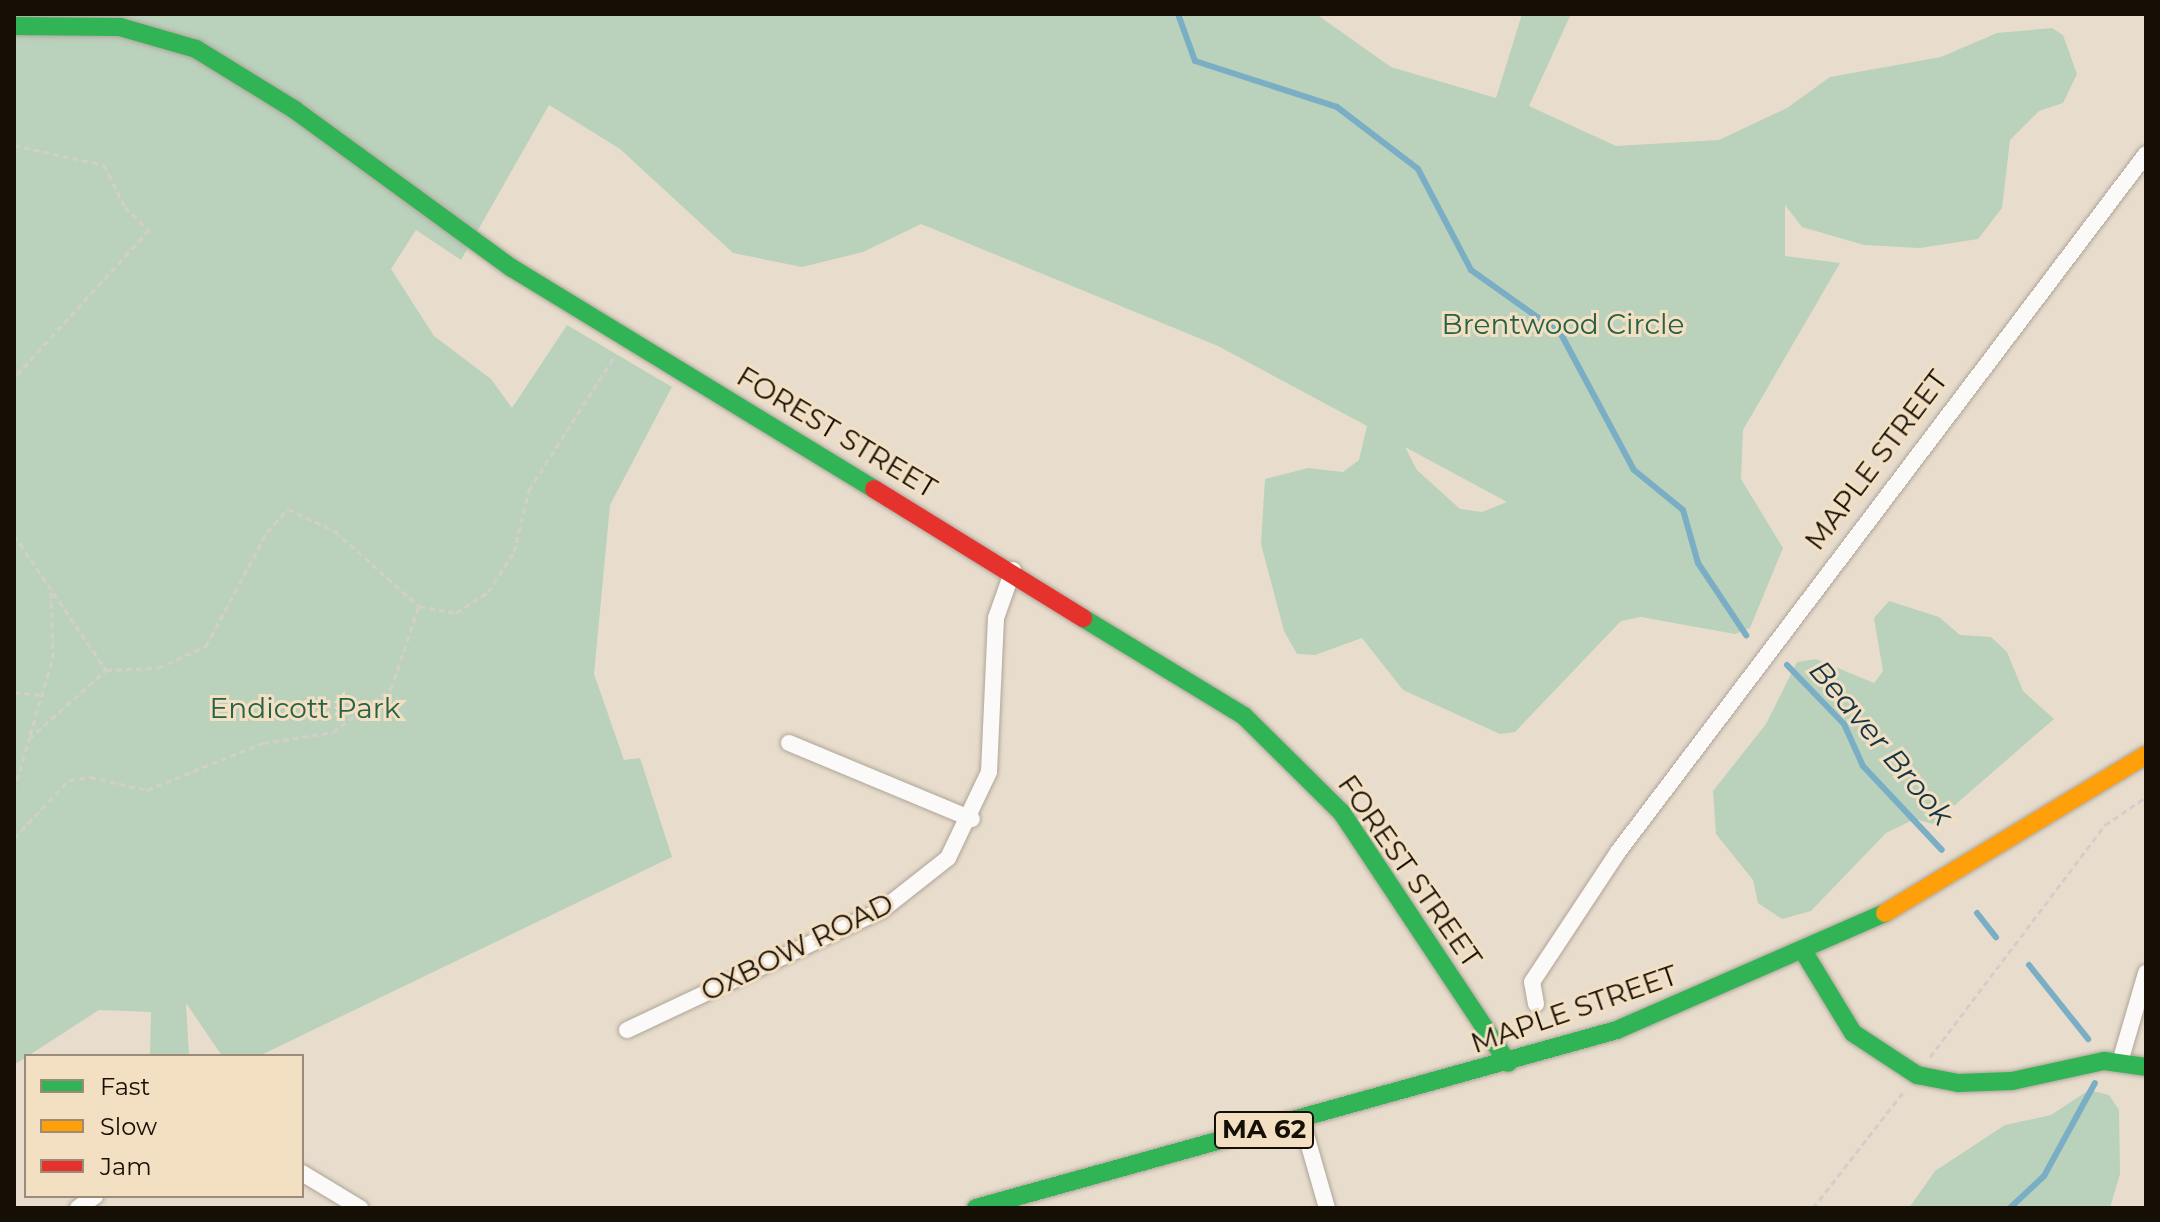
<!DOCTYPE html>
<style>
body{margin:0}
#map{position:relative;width:2160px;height:1222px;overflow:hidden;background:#e8ddcd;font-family:Montserrat,sans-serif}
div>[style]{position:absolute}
.green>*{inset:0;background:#bad1bc}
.stream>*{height:6px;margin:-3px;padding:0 3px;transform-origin:3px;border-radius:3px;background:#7aaec4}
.path>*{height:3px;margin-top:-1.5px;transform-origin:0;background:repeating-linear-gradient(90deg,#d2cfca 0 6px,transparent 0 10px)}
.roads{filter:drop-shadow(0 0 2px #aea599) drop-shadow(0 0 2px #aea599)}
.street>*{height:16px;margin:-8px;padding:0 8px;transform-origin:8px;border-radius:8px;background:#fcfaf8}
.fast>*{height:18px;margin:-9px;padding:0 9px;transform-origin:9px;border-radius:9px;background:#30b455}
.slow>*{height:18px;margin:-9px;padding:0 9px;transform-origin:9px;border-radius:9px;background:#ff9f0a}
.jam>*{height:18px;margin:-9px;padding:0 9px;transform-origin:9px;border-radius:9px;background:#e5322d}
span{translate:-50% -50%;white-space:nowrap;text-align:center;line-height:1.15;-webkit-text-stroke:6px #f3dfc2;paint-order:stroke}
.shield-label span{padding:2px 6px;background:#f3dfc2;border:2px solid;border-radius:6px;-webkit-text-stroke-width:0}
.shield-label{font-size:26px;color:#160f06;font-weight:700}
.park-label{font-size:28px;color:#266248}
.street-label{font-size:28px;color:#160f06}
.water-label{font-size:30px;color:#123647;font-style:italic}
.frame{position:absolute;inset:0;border:16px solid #160f06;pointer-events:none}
.legend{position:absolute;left:24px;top:1054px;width:280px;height:144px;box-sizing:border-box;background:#f3dfc2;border:2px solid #9b8c77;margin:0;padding:10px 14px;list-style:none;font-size:24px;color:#160f06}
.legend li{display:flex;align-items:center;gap:16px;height:40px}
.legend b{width:40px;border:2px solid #9b8c77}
</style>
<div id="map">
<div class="green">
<div style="clip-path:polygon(evenodd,14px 14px,1316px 14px,1391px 67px,1496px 98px,1522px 14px,1571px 14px,1529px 106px,1616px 146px,1719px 140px,1787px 108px,1830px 77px,1941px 57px,1997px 33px,2052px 28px,2063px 35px,2077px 74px,2063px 103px,2039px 111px,2010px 140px,2002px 208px,1978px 239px,1920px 248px,1864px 245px,1802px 227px,1785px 205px,1785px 256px,1840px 263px,1743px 430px,1741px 479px,1783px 548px,1750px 628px,1735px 634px,1641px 617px,1621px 621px,1515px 732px,1500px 734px,1403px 690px,1362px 638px,1315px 655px,1297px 654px,1284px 631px,1261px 544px,1265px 479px,1308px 468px,1343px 472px,1359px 460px,1367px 426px,1218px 346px,921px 224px,863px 252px,802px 267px,733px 253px,620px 149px,549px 105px,461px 260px,416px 230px,391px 269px,434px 336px,491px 379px,512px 408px,567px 325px,672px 387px,610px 505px,594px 674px,624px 760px,640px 758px,672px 857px,259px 1056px,222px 1056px,186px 1003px,189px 1056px,150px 1056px,151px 1012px,99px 1010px,14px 1065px,14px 14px,1405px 447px,1507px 502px,1482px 512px,1460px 509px,1417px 470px,1405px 447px)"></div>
<div style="clip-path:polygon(1889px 601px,1939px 617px,1960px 635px,1991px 637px,2007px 652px,2023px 691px,2054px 719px,1933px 824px,1915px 819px,1886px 833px,1811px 911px,1782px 919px,1758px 903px,1753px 880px,1716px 834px,1713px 791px,1766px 724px,1797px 662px,1816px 659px,1874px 683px,1883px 671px,1874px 618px)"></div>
<div style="clip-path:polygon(2089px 1090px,2109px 1095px,2119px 1110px,2120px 1174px,2110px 1208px,1909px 1208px,1935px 1171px,2005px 1125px,2051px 1115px)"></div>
</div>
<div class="stream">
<div style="left:1178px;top:14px;width:50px;rotate:70.1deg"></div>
<div style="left:1195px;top:61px;width:149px;rotate:17.9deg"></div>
<div style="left:1337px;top:107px;width:102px;rotate:37.4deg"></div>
<div style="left:1418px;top:169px;width:114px;rotate:62.3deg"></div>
<div style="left:1471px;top:270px;width:110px;rotate:35.4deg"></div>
<div style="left:1561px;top:334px;width:154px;rotate:61.8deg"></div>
<div style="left:1634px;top:470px;width:63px;rotate:39.2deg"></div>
<div style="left:1683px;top:510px;width:55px;rotate:74.2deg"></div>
<div style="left:1698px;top:563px;width:87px;rotate:56.3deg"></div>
<div style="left:1787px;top:665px;width:82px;rotate:46deg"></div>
<div style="left:1844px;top:724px;width:46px;rotate:65.7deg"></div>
<div style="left:1863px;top:766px;width:115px;rotate:46.8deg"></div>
<div style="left:1977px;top:913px;width:31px;rotate:52deg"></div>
<div style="left:2029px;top:965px;width:95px;rotate:51.4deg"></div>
<div style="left:2010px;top:1208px;width:47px;rotate:-43.3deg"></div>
<div style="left:2044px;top:1176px;width:106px;rotate:-61.3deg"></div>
</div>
<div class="path">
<div style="left:14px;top:145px;width:92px;rotate:12.5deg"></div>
<div style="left:104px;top:165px;width:47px;rotate:63.4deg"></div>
<div style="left:125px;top:207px;width:33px;rotate:44deg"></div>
<div style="left:149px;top:230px;width:200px;rotate:132.4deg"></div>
<div style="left:14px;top:535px;width:163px;rotate:55.7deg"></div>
<div style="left:106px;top:670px;width:52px;rotate:-2.2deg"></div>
<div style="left:158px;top:668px;width:53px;rotate:-24.6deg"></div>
<div style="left:206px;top:646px;width:129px;rotate:-61.8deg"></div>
<div style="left:267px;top:532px;width:31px;rotate:-48deg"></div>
<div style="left:288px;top:509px;width:52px;rotate:25.1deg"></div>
<div style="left:335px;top:531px;width:113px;rotate:41.8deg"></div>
<div style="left:419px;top:606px;width:38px;rotate:11deg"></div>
<div style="left:456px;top:613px;width:38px;rotate:-33deg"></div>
<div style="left:488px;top:592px;width:48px;rotate:-57deg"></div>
<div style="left:514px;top:552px;width:64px;rotate:-76.4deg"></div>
<div style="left:529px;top:490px;width:158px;rotate:-57.4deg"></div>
<div style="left:14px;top:692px;width:28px;rotate:6deg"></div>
<div style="left:30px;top:735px;width:80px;rotate:-73.4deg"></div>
<div style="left:53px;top:658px;width:68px;rotate:-91.7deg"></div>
<div style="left:14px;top:790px;width:53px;rotate:-73.6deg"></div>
<div style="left:29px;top:739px;width:103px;rotate:-41.9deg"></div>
<div style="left:14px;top:838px;width:80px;rotate:-46.5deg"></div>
<div style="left:69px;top:780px;width:21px;rotate:-8deg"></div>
<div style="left:90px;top:777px;width:58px;rotate:12.8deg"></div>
<div style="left:147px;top:790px;width:125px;rotate:-22.1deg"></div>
<div style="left:263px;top:743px;width:71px;rotate:-8.9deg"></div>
<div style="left:333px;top:732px;width:72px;rotate:-36.6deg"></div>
<div style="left:391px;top:689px;width:88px;rotate:-71.4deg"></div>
<div style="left:1930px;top:1057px;width:291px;rotate:-53deg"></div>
<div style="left:2105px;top:825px;width:50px;rotate:-34.3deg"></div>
<div style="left:1813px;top:1208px;width:148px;rotate:-52.1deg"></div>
</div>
<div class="roads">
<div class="street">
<div style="left:789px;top:743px;width:198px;rotate:22.6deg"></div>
<div style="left:1536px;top:1004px;width:22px;rotate:-100deg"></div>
<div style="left:1532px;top:982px;width:156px;rotate:-56.5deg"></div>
<div style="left:1618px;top:852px;width:875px;rotate:-52.89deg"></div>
<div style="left:627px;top:1030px;width:282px;rotate:-25.2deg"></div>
<div style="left:882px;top:910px;width:84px;rotate:-38.2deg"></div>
<div style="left:948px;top:858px;width:95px;rotate:-64.5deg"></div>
<div style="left:989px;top:772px;width:154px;rotate:-87.4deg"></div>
<div style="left:996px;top:618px;width:51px;rotate:-70.5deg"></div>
<div style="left:2120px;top:1062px;width:93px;rotate:-73.7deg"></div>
<div style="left:1302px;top:1121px;width:91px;rotate:74deg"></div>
<div style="left:302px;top:1173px;width:68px;rotate:31.1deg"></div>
<div style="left:78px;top:1208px;width:21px;rotate:-35deg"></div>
</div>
<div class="fast">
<div style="left:14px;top:26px;width:106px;rotate:0.5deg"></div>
<div style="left:120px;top:27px;width:79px;rotate:16.1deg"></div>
<div style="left:196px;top:49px;width:116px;rotate:31.6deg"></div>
<div style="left:295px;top:110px;width:268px;rotate:36.1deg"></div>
<div style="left:512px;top:268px;width:424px;rotate:31.4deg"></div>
<div style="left:1083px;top:618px;width:188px;rotate:31.3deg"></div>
<div style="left:1244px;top:716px;width:138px;rotate:44.7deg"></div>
<div style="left:1342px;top:813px;width:300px;rotate:56.4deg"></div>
<div style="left:1805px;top:954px;width:92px;rotate:58.7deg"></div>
<div style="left:1853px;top:1033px;width:77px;rotate:33.3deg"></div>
<div style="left:1917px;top:1075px;width:42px;rotate:11deg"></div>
<div style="left:1958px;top:1083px;width:54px;rotate:-2.1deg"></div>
<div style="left:2012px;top:1081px;width:94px;rotate:-12.3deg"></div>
<div style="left:2104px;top:1061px;width:42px;rotate:8.1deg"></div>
<div style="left:976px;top:1208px;width:665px;rotate:-15.52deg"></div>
<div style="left:1617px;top:1030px;width:292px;rotate:-23.6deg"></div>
</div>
<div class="slow">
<div style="left:1885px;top:913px;width:305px;rotate:-31.2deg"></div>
</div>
<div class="jam">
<div style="left:874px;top:489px;width:246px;rotate:31.7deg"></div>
</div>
</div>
<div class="shield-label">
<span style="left:1264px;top:1130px">MA 62</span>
</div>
<div class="park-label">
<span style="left:1563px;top:324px">Brentwood Circle</span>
<span style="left:305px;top:708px">Endicott Park</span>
</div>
<div class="street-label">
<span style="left:837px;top:432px;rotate:31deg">FOREST STREET</span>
<span style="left:1876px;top:460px;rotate:-53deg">MAPLE STREET</span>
<span style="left:1410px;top:871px;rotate:55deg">FOREST STREET</span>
<span style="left:797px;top:947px;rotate:-26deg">OXBOW ROAD</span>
<span style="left:1574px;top:1009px;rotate:-19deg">MAPLE STREET</span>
</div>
<div class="water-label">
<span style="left:1881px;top:743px;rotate:50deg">Beaver Brook</span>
</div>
<div class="frame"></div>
<ul class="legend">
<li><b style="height:10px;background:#30b455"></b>Fast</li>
<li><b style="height:10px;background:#ff9f0a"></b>Slow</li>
<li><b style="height:10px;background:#e5322d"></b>Jam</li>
</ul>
</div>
